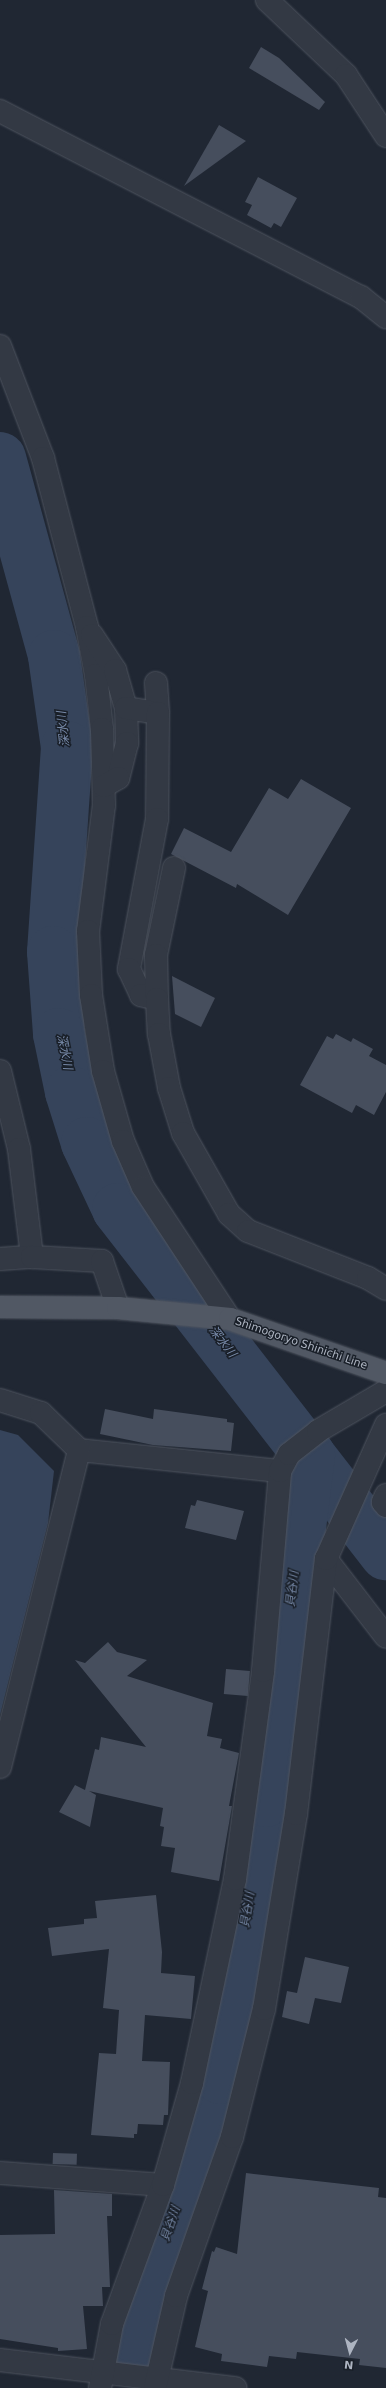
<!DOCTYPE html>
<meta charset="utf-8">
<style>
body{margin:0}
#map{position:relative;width:386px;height:2388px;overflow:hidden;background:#202733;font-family:"DejaVu Sans","Noto Sans JP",sans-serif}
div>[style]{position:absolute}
.water>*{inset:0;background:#36445b}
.river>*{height:52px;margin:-26px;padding:0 26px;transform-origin:26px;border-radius:26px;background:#36445b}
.building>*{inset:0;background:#464e5d;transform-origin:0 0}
.roads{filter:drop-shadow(0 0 1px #4e545f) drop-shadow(0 0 1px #4e545f)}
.minor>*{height:22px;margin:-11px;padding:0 11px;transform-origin:11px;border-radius:11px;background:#333944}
.major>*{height:22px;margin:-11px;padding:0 11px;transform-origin:11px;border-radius:11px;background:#515864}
span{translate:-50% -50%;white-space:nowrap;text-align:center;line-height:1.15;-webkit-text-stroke:3px #191f28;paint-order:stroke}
.street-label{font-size:11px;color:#adb4c1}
.water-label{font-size:12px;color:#7789a8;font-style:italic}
.north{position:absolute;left:330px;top:2332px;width:40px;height:40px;-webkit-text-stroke:3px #191f28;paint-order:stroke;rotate:186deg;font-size:11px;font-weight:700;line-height:16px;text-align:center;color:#adb4c1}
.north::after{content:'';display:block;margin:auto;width:14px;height:18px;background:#adb4c1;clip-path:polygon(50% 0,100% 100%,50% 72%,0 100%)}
</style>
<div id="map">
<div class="water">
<div style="clip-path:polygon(0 1430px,18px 1435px,54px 1471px,48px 1523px,0 1715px)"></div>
</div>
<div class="river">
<div style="left:0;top:458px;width:205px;rotate:74.7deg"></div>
<div style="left:54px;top:656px;width:92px;rotate:81.9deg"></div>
<div style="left:67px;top:747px;width:205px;rotate:93.9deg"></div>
<div style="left:53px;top:952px;width:82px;rotate:85.8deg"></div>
<div style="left:59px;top:1034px;width:59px;rotate:78.3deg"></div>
<div style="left:71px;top:1092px;width:53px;rotate:72.6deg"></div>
<div style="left:87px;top:1143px;width:73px;rotate:64.8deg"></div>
<div style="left:118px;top:1209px;width:437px;rotate:52.2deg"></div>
<div style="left:128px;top:2353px;width:290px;rotate:-71.5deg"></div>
<div style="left:220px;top:2078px;width:281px;rotate:-80.6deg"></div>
<div style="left:266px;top:1801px;width:349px;rotate:-82.9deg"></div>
</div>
<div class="building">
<div style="clip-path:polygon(261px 47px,279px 58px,325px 102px,319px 110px,249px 68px)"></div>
<div style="clip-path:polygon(219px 125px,246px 141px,184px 186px)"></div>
<div style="clip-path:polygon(258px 177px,297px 198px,281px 227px,274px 223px,271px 228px,247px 215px,252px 205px,245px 202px)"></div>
<div style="clip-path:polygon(301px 779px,351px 808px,288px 915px,237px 884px,236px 888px,171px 854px,184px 828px,231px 852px,269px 788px,288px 799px)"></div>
<div style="clip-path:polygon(172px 976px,215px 998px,201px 1027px,175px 1014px)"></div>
<div style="clip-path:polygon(336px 1034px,351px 1042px,353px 1038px,373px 1049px,369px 1056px,386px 1065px,386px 1092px,374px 1115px,356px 1105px,352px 1113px,300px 1085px,327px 1036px,333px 1039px)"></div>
<div style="clip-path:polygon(105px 1409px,153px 1419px,154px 1409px,227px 1419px,227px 1422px,234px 1423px,231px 1451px,153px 1445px,100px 1434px)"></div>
<div style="clip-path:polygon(197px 1500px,244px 1511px,236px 1540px,185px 1528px,191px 1505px,195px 1506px)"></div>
<div style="clip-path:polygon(108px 1642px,117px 1652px,147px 1660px,127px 1676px,213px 1703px,207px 1736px,222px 1739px,220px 1748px,239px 1753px,229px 1806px,232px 1806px,219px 1881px,171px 1872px,175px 1848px,161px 1846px,164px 1827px,160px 1826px,163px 1808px,89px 1791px,96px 1795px,90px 1827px,59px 1812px,75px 1785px,85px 1790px,95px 1749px,99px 1750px,101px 1737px,146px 1747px,75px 1660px,85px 1663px)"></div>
<div style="left:226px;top:1669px;width:24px;height:25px;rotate:5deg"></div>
<div style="clip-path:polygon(156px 1895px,162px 1952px,161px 1973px,195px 1976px,191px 2019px,145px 2015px,142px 2061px,170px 2062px,168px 2115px,164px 2115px,163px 2125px,138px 2124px,137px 2134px,134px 2134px,134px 2138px,91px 2135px,99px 2053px,116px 2054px,119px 2010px,103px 2008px,109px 1949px,52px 1956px,48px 1928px,84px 1924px,84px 1919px,97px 1918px,95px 1901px)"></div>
<div style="clip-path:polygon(305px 1957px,349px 1967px,341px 2003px,315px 1998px,309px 2024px,282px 2017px,287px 1991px,297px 1993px)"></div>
<div style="left:53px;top:2153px;width:24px;height:11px;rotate:2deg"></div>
<div style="clip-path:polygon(246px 2173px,379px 2188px,378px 2197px,386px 2198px,386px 2368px,359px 2365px,360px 2359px,297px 2352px,296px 2359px,269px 2356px,267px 2367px,221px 2361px,222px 2354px,195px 2347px,208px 2291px,202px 2289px,212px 2251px,214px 2252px,216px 2247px,237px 2254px)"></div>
<div style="clip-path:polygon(54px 2190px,112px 2194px,112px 2216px,107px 2216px,110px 2287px,102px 2287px,103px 2306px,83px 2306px,87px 2349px,58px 2351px,58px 2348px,0 2339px,0 2235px,55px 2234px)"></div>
</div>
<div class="roads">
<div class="minor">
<div style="left:267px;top:0;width:109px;rotate:43.5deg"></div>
<div style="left:346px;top:75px;width:73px;rotate:56.7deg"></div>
<div style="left:0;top:111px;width:406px;rotate:27.3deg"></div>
<div style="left:361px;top:297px;width:32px;rotate:39deg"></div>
<div style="left:0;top:346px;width:120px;rotate:69deg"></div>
<div style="left:43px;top:458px;width:175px;rotate:75.4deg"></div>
<div style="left:87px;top:627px;width:49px;rotate:79.4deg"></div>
<div style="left:96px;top:675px;width:54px;rotate:83.7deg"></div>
<div style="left:102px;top:729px;width:76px;rotate:88.5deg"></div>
<div style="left:104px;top:805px;width:127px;rotate:97.2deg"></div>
<div style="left:88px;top:931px;width:64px;rotate:87.3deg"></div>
<div style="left:91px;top:995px;width:77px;rotate:81deg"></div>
<div style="left:103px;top:1071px;width:73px;rotate:74.1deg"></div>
<div style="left:123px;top:1141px;width:50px;rotate:66.5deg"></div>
<div style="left:143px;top:1187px;width:158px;rotate:56.6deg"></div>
<div style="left:92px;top:635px;width:42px;rotate:56.7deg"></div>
<div style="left:115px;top:670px;width:40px;rotate:74deg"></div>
<div style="left:126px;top:708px;width:35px;rotate:88deg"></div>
<div style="left:127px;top:743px;width:36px;rotate:104deg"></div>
<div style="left:118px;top:778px;width:16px;rotate:150deg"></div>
<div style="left:156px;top:683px;width:30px;rotate:86deg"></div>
<div style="left:126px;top:708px;width:32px;rotate:9deg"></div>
<div style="left:158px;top:713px;width:106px;rotate:90.5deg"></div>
<div style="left:157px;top:819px;width:153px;rotate:100.6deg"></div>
<div style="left:129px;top:969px;width:29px;rotate:65deg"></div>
<div style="left:141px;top:995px;width:16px;rotate:14deg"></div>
<div style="left:174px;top:868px;width:89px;rotate:101.7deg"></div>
<div style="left:156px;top:955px;width:44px;rotate:88.7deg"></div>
<div style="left:157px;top:999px;width:35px;rotate:87deg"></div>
<div style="left:159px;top:1034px;width:55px;rotate:79.5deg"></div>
<div style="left:169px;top:1088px;width:47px;rotate:72.7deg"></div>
<div style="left:183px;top:1133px;width:93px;rotate:60.4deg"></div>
<div style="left:229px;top:1214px;width:25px;rotate:42deg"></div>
<div style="left:248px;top:1231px;width:129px;rotate:21.4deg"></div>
<div style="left:368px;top:1278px;width:21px;rotate:31deg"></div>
<div style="left:0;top:1071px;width:80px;rotate:76.3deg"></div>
<div style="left:19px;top:1149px;width:109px;rotate:83.1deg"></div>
<div style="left:0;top:1259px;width:32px;rotate:-4deg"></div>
<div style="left:32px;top:1257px;width:70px;rotate:3.3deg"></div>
<div style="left:102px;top:1261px;width:50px;rotate:71.2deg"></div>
<div style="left:0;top:1400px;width:43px;rotate:17.6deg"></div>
<div style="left:41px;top:1413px;width:53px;rotate:44.2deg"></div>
<div style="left:79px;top:1450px;width:202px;rotate:6deg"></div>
<div style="left:386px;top:1495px;width:8px;rotate:113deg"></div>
<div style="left:383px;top:1502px;width:5px;rotate:53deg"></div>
<div style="left:326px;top:1559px;width:98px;rotate:52.4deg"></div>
<div style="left:0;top:1767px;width:327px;rotate:-76deg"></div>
<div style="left:0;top:2173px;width:163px;rotate:4.2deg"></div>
<div style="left:0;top:2360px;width:237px;rotate:6.8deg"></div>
<div style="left:100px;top:2388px;width:65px;rotate:-79.4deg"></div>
<div style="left:112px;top:2324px;width:148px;rotate:-69.9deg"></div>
<div style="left:163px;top:2185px;width:106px;rotate:-74.1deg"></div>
<div style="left:192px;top:2083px;width:208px;rotate:-78.1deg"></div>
<div style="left:235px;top:1879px;width:210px;rotate:-82.3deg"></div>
<div style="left:263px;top:1671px;width:201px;rotate:-85.1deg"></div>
<div style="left:280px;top:1471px;width:19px;rotate:-62deg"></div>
<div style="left:289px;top:1454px;width:37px;rotate:-38deg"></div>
<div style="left:318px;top:1431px;width:79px;rotate:-30.5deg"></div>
<div style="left:155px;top:2388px;width:94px;rotate:-77.1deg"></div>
<div style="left:176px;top:2296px;width:169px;rotate:-70.6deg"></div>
<div style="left:232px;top:2137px;width:132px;rotate:-76deg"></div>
<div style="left:264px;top:2009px;width:198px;rotate:-80.7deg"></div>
<div style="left:296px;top:1814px;width:257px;rotate:-83.3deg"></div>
<div style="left:326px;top:1559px;width:147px;rotate:-65.9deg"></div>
</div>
<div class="major">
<div style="left:0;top:1307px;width:118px;rotate:0.5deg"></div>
<div style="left:118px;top:1308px;width:113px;rotate:5.6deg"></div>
<div style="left:230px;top:1319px;width:165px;rotate:19.1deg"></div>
</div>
</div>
<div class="street-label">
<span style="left:301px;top:1344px;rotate:19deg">Shimogoryo Shinichi Line</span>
</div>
<div class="water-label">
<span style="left:64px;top:729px;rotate:-96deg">深水川</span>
<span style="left:64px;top:1052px;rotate:79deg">深水川</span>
<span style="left:222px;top:1342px;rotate:52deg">深水川</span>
<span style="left:293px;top:1589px;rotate:-83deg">貝谷川</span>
<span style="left:248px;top:1910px;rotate:-81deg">貝谷川</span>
<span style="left:171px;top:2224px;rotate:-71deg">貝谷川</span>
</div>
<div class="north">N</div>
</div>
